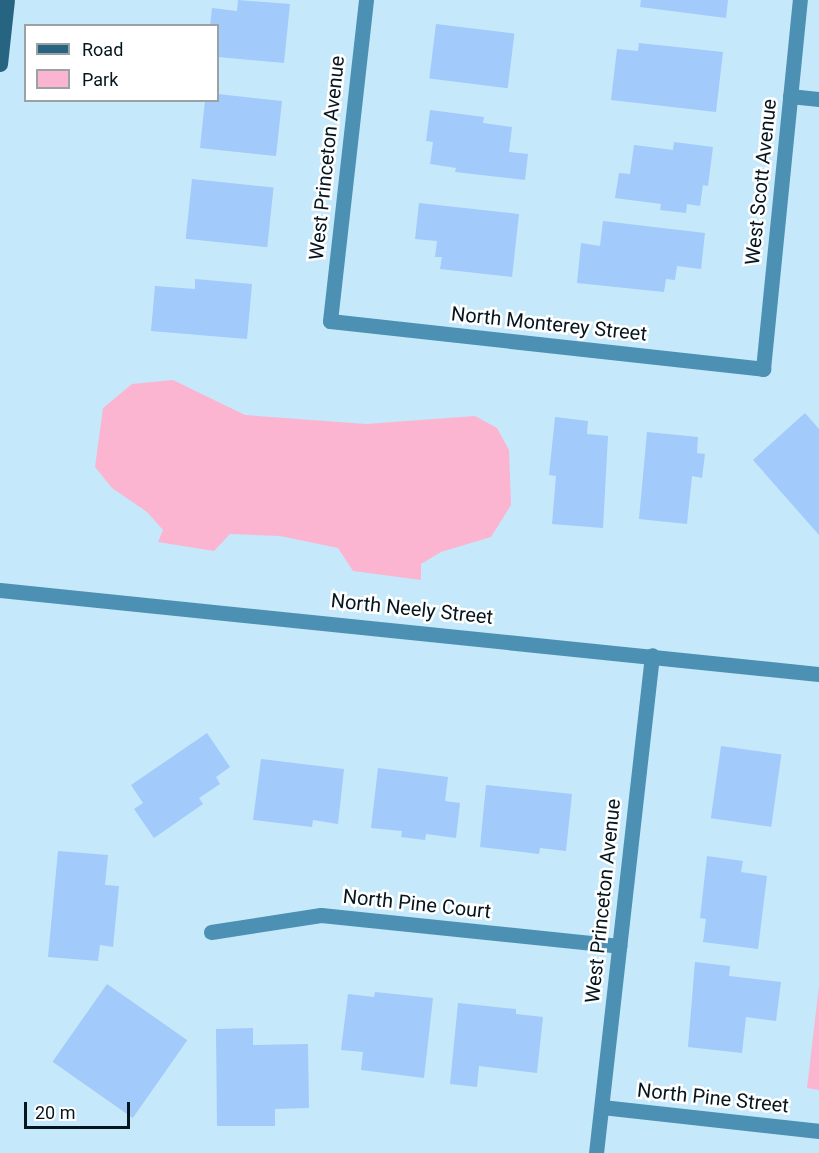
<!DOCTYPE html>
<style>
body{margin:0}
#map{position:relative;width:819px;height:1153px;overflow:hidden;background:#c6e8fb;font-family:Roboto,sans-serif}
div>[style]{position:absolute}
.green>*{inset:0;background:#fbb5d1}
.building>*{inset:0;background:#a2cafa;transform-origin:0 0}
.minor>*{height:15px;margin:-7.5px;padding:0 7.5px;transform-origin:7.5px;border-radius:7.5px;background:#4c90b3}
.tertiary>*{height:15px;margin:-7.5px;padding:0 7.5px;transform-origin:7.5px;border-radius:7.5px;background:#4c90b3}
.secondary>*{height:15px;margin:-7.5px;padding:0 7.5px;transform-origin:7.5px;border-radius:7.5px;background:#266482}
span{translate:-50% -50%;white-space:nowrap;text-align:center;line-height:1.15;-webkit-text-stroke:5px #fff;paint-order:stroke}
.street-label{font-size:20px;color:#06161f}
.legend{position:absolute;left:24px;top:24px;width:195px;height:78px;box-sizing:border-box;background:#fff;border:2px solid #9ba2a5;margin:0;padding:8px 10px;list-style:none;font-size:18px;color:#06161f}
.legend li{display:flex;align-items:center;gap:12px;height:30px}
.legend b{width:30px;border:2px solid #9ba2a5}
.scale{position:absolute;left:24px;top:1102px;width:106px;height:27px;box-sizing:border-box;border:3px solid #06161f;border-top:0;padding-left:8px;font-size:18px;line-height:21px;white-space:nowrap;color:#06161f;-webkit-text-stroke:4px #fff;paint-order:stroke}
</style>
<div id="map">
<div class="green">
<div style="clip-path:polygon(173px 380px,245px 415px,366px 424px,475px 416px,497px 428px,509px 450px,511px 505px,491px 537px,441px 552px,421px 564px,421px 580px,353px 571px,338px 548px,280px 536px,230px 534px,214px 551px,158px 542px,163px 530px,147px 512px,112px 488px,95px 467px,103px 408px,132px 384px)"></div>
<div style="clip-path:polygon(819px 986px,819px 1090px,807px 1088px)"></div>
</div>
<div class="building">
<div style="clip-path:polygon(238px 0,290px 4px,284px 63px,218px 57px,218px 26px,210px 26px,212px 8px,237px 11px)"></div>
<div style="clip-path:polygon(641px 0,728px 0,726px 18px,640px 7px)"></div>
<div style="left:436px;top:24px;width:79px;height:55px;rotate:7deg"></div>
<div style="clip-path:polygon(639px 43px,723px 52px,716px 112px,611px 100px,617px 49px,638px 51px)"></div>
<div style="clip-path:polygon(218px 94px,282px 101px,276px 156px,200px 148px,205px 100px,218px 100px)"></div>
<div style="clip-path:polygon(430px 110px,484px 117px,483px 123px,512px 127px,509px 152px,528px 154px,525px 180px,455px 172px,456px 168px,430px 164px,433px 142px,426px 141px)"></div>
<div style="clip-path:polygon(674px 142px,713px 147px,708px 186px,703px 185px,700px 206px,687px 204px,686px 213px,660px 210px,661px 204px,615px 198px,619px 173px,630px 174px,634px 145px,673px 150px)"></div>
<div style="left:192px;top:179px;width:82px;height:60px;rotate:6deg"></div>
<div style="clip-path:polygon(419px 203px,519px 214px,512px 277px,440px 269px,442px 257px,435px 257px,437px 241px,415px 239px)"></div>
<div style="clip-path:polygon(603px 221px,705px 233px,701px 269px,677px 266px,675px 280px,666px 279px,664px 292px,577px 283px,581px 243px,600px 246px)"></div>
<div style="clip-path:polygon(195px 279px,252px 284px,247px 339px,151px 331px,155px 286px,195px 289px)"></div>
<div style="clip-path:polygon(805px 413px,819px 429px,819px 535px,753px 460px)"></div>
<div style="clip-path:polygon(555px 417px,588px 421px,587px 434px,608px 436px,603px 528px,552px 524px,556px 476px,549px 475px)"></div>
<div style="clip-path:polygon(647px 432px,698px 437px,697px 453px,705px 454px,702px 478px,692px 476px,687px 524px,639px 519px)"></div>
<div style="clip-path:polygon(207px 733px,230px 767px,216px 777px,220px 784px,199px 798px,203px 804px,154px 838px,134px 809px,143px 803px,131px 785px)"></div>
<div style="left:721px;top:746px;width:61px;height:73px;rotate:8deg"></div>
<div style="clip-path:polygon(261px 759px,344px 769px,338px 824px,313px 820px,312px 827px,253px 820px)"></div>
<div style="clip-path:polygon(378px 768px,448px 777px,445px 801px,460px 803px,456px 838px,426px 834px,425px 840px,401px 837px,402px 831px,371px 828px)"></div>
<div style="clip-path:polygon(486px 785px,572px 794px,566px 851px,540px 848px,539px 854px,480px 847px)"></div>
<div style="clip-path:polygon(58px 851px,108px 855px,105px 885px,119px 886px,113px 947px,100px 945px,98px 961px,48px 957px)"></div>
<div style="clip-path:polygon(707px 856px,743px 861px,741px 872px,767px 876px,758px 949px,703px 942px,706px 919px,700px 918px)"></div>
<div style="clip-path:polygon(695px 962px,730px 966px,729px 976px,781px 982px,776px 1021px,746px 1017px,742px 1053px,688px 1047px)"></div>
<div style="left:107px;top:984px;width:98px;height:95px;rotate:35deg"></div>
<div style="clip-path:polygon(375px 992px,433px 998px,424px 1078px,361px 1070px,363px 1052px,341px 1050px,348px 994px,374px 997px)"></div>
<div style="clip-path:polygon(458px 1003px,516px 1009px,516px 1014px,543px 1017px,537px 1073px,479px 1066px,477px 1087px,450px 1084px)"></div>
<div style="clip-path:polygon(253px 1028px,253px 1045px,308px 1044px,309px 1108px,275px 1109px,275px 1126px,217px 1126px,216px 1029px)"></div>
</div>
<div class="minor">
<div style="left:366px;top:0;width:323px;rotate:96.4deg"></div>
<div style="left:330px;top:321px;width:436px;rotate:6.3deg"></div>
<div style="left:763px;top:369px;width:371px;rotate:-84.3deg"></div>
<div style="left:790px;top:96px;width:29px;rotate:6deg"></div>
<div style="left:211px;top:932px;width:111px;rotate:-8.8deg"></div>
<div style="left:321px;top:915px;width:300px;rotate:5.9deg"></div>
<div style="left:602px;top:1107px;width:218px;rotate:6.3deg"></div>
<div style="left:596px;top:1153px;width:501px;rotate:-83.58deg"></div>
</div>
<div class="tertiary">
<div style="left:0;top:590px;width:823px;rotate:5.86deg"></div>
</div>
<div class="secondary">
<div style="left:0;top:64px;width:64px;rotate:-83.8deg"></div>
</div>
<div class="street-label">
<span style="left:327px;top:158px;rotate:-84deg">West Princeton Avenue</span>
<span style="left:761px;top:182px;rotate:-84deg">West Scott Avenue</span>
<span style="left:549px;top:324px;rotate:6deg">North Monterey Street</span>
<span style="left:412px;top:609px;rotate:6deg">North Neely Street</span>
<span style="left:603px;top:901px;rotate:-84deg">West Princeton Avenue</span>
<span style="left:417px;top:904px;rotate:6deg">North Pine Court</span>
<span style="left:713px;top:1098px;rotate:6deg">North Pine Street</span>
</div>
<ul class="legend">
<li><b style="height:8px;background:#266482"></b>Road</li>
<li><b style="height:16px;background:#fbb5d1"></b>Park</li>
</ul>
<div class="scale">20 m</div>
</div>
